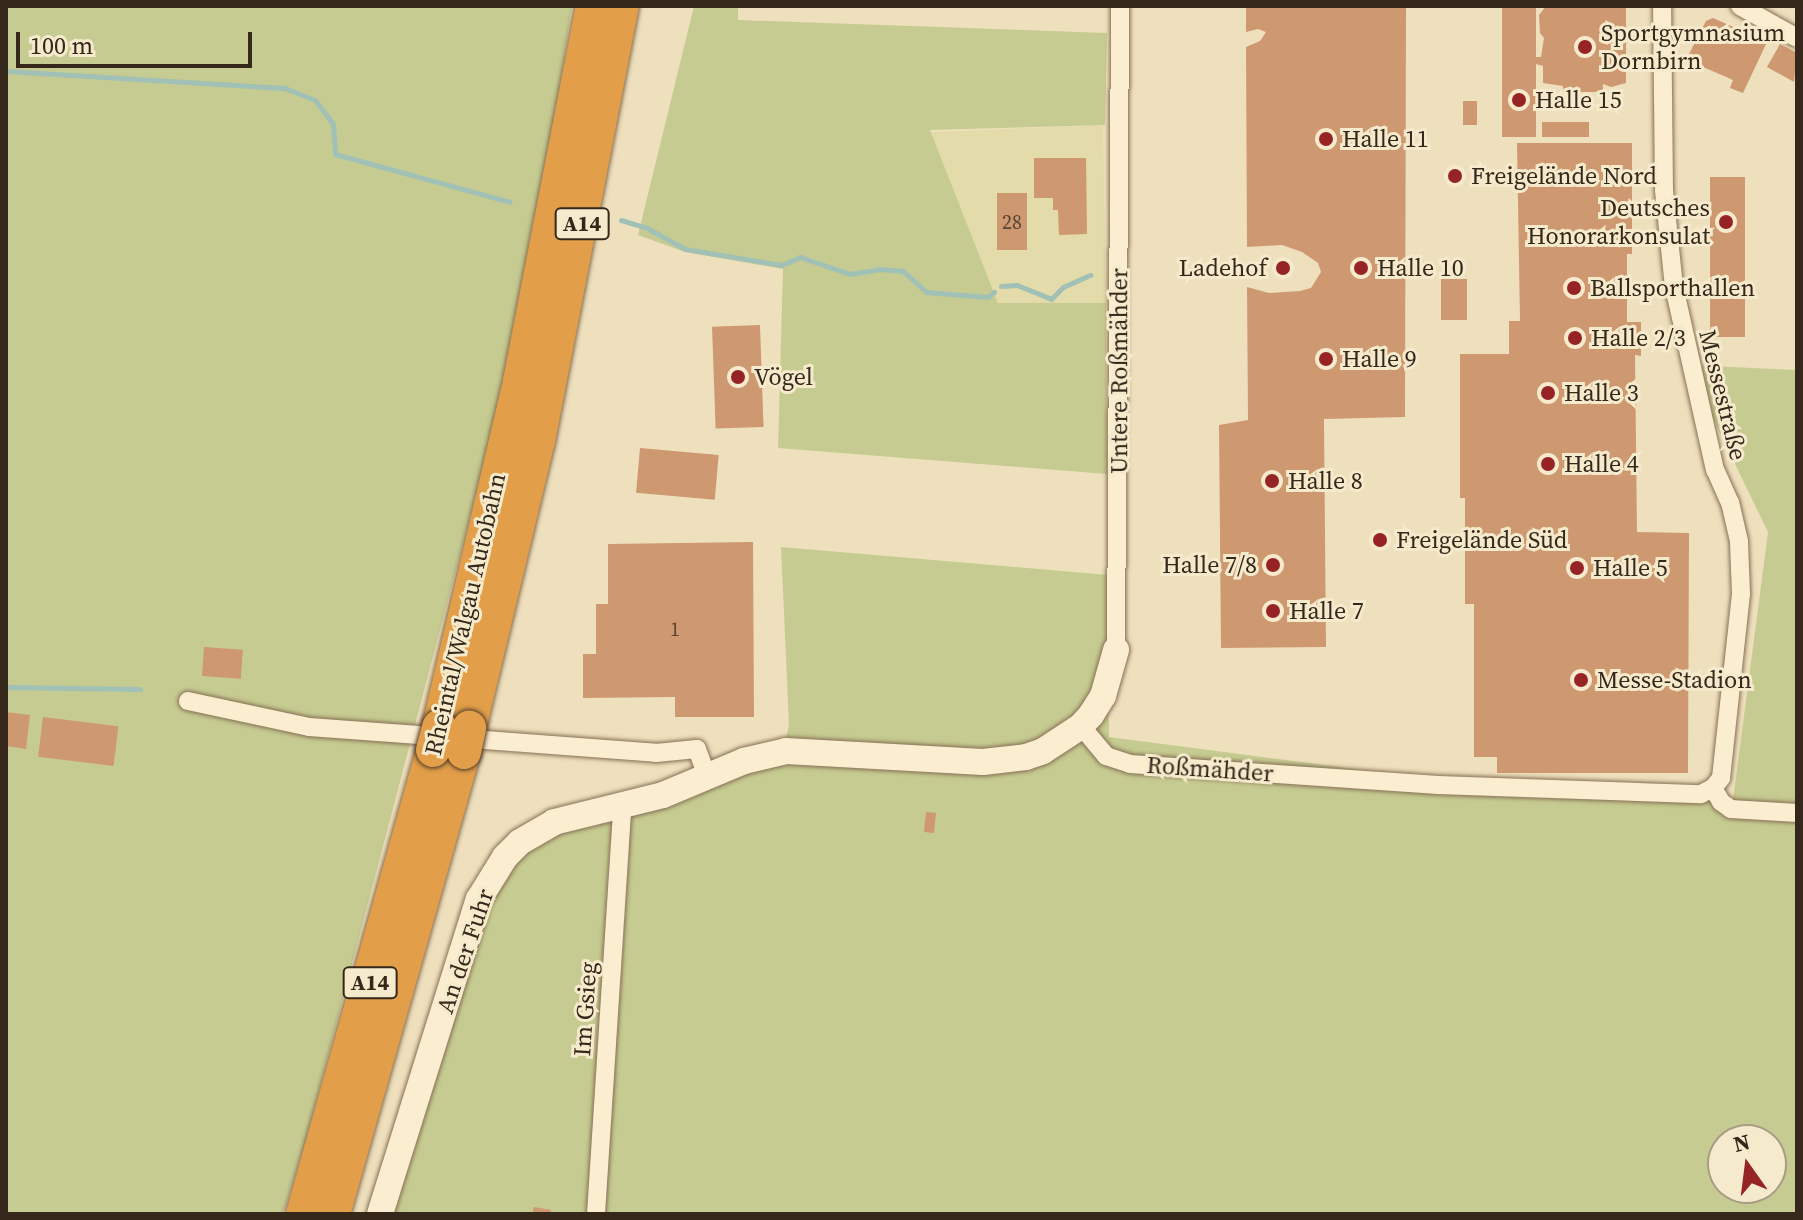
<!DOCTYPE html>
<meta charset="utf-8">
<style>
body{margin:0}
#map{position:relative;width:1803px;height:1220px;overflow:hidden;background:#efe0bd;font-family:"Source Serif 4",serif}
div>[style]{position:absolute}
.farmland>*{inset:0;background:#e4dbaa}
.green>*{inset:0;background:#c6cc91}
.stream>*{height:5px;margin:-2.5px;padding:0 2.5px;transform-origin:2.5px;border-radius:2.5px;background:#a1c0b6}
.building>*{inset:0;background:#ce9871;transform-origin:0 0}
.roads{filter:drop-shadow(0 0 2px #877056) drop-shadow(0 0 2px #877056)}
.minor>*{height:18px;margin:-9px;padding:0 9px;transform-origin:9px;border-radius:9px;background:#faedd0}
.secondary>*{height:26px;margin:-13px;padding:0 13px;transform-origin:13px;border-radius:13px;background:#faedd0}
.motorway>*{height:34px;margin:-17px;padding:0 17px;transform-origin:17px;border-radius:17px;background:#e29e49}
.bridges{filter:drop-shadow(0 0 2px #543e2a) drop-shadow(0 0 2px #543e2a)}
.motorway-bridge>*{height:34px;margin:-17px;padding:0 17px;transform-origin:17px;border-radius:17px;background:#e29e49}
.dots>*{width:22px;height:22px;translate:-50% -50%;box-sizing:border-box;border:4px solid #f6eacc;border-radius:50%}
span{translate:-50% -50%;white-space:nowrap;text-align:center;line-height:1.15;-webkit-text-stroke:6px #f6eacc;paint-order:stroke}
.number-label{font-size:20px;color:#5b4430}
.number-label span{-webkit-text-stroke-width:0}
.shield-label span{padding:2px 6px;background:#f6eacc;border:2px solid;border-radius:6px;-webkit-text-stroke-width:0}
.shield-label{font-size:22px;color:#35281b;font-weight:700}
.poi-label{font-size:24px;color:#35281b}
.left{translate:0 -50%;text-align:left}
.right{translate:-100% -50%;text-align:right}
.street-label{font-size:24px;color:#35281b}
.frame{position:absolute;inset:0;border:8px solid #35281b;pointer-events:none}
.north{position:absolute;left:1707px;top:1124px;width:80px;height:80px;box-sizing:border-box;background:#f6eacc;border:2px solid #a99c85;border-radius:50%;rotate:346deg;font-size:22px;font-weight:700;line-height:32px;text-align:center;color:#35281b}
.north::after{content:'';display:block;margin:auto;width:28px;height:36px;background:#972425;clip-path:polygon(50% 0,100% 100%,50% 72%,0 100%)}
.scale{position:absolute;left:16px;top:32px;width:236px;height:36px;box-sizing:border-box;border:4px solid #35281b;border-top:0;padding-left:10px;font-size:24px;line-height:28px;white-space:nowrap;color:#35281b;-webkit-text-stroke:6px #f6eacc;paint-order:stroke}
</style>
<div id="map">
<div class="farmland">
<div style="clip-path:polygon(1103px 125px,1106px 303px,998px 303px,930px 132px)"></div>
</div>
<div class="green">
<div style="clip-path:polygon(6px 6px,572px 6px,533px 259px,498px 410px,304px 1146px,283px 1214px,6px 1214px)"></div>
<div style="clip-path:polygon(694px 6px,738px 6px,738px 20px,1107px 33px,1105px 125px,930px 130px,998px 303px,1106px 303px,1107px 474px,778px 448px,783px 269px,685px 252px,638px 235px)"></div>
<div style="clip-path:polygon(evenodd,1687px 365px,1797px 370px,1797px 1214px,393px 1214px,493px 897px,523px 854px,564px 830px,641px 814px,691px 798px,735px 775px,780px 763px,789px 725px,781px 547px,1108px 575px,1109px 737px,1425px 778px,1733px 800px,1768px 532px,1687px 365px,1723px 1140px,1771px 1140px,1771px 1188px,1723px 1188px,1723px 1140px)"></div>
</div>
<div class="stream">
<div style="left:6px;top:71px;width:280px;rotate:3.5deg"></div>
<div style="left:285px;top:88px;width:32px;rotate:22deg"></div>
<div style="left:315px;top:100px;width:30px;rotate:53deg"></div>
<div style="left:333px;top:124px;width:30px;rotate:86deg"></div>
<div style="left:335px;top:154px;width:181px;rotate:15.3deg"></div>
<div style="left:621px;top:220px;width:27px;rotate:17deg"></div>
<div style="left:647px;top:228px;width:43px;rotate:28.9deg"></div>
<div style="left:685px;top:249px;width:98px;rotate:9.4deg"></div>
<div style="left:782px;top:265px;width:20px;rotate:-24deg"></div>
<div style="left:800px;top:257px;width:53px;rotate:18.8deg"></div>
<div style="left:850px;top:274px;width:30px;rotate:-9deg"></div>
<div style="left:880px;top:269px;width:23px;rotate:5deg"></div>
<div style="left:903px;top:271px;width:31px;rotate:42deg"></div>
<div style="left:926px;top:292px;width:62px;rotate:4.6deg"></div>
<div style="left:988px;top:297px;width:8px;rotate:-40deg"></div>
<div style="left:1001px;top:286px;width:16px;rotate:-4deg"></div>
<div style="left:1017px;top:285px;width:37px;rotate:22deg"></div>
<div style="left:1051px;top:299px;width:17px;rotate:-45deg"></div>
<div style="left:1063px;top:287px;width:30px;rotate:-24deg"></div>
<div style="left:6px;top:687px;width:134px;rotate:0.9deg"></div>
</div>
<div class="building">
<div style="clip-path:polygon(1246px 6px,1406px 6px,1405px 417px,1324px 419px,1326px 647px,1221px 648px,1219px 425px,1248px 420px,1247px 287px,1269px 293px,1300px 291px,1311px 288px,1321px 272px,1318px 263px,1302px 252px,1282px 245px,1247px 247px,1246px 47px,1260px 41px,1266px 32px,1258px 29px,1246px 32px)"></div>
<div style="clip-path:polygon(1546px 6px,1626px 6px,1626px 83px,1611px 87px,1603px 84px,1603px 92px,1563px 92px,1563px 86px,1543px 83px,1543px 66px,1536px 64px,1536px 137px,1502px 137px,1502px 7px,1536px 8px,1536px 57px,1541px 57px,1544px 38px,1540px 33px,1539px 15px)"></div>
<div style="clip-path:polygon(1713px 18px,1767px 42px,1743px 93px,1730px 88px,1733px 80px,1694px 63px,1696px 58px,1689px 54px,1706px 21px)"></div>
<div style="clip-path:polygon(1780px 44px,1797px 53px,1794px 82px,1767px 67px)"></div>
<div style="left:1477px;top:101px;width:24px;height:14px;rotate:90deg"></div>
<div style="left:1542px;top:122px;width:47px;height:15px"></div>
<div style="clip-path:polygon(1517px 143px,1632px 143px,1632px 254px,1627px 254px,1627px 322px,1641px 322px,1641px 356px,1635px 355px,1637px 532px,1689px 533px,1688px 773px,1497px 773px,1497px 757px,1474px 757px,1474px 604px,1465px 604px,1465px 498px,1460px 498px,1460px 354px,1509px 354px,1509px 321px,1520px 321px)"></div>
<div style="clip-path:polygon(1034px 158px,1086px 158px,1087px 234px,1059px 235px,1058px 210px,1053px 210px,1053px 198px,1034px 198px)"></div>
<div style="left:1710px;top:177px;width:35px;height:160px"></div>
<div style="left:997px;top:193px;width:30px;height:57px"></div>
<div style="left:1441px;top:279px;width:26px;height:41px"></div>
<div style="left:760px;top:325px;width:102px;height:48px;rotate:88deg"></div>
<div style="left:640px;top:448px;width:79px;height:45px;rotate:5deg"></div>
<div style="clip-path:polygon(753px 542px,754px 717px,675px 717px,675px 697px,583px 698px,583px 654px,596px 654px,596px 604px,608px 604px,608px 544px)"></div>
<div style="left:204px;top:647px;width:39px;height:29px;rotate:4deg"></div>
<div style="clip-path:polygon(6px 712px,30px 715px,26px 749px,6px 746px)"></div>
<div style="left:43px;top:717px;width:76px;height:40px;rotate:7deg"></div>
<div style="left:926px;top:812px;width:10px;height:20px;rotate:6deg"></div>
<div style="clip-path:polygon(534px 1207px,551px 1210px,550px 1214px,532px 1214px)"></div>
</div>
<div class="roads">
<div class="minor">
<div style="left:1740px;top:6px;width:65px;rotate:29.3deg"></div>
<div style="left:1116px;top:650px;width:644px;rotate:-89.64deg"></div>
<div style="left:188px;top:701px;width:124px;rotate:12.1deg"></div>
<div style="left:309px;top:727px;width:110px;rotate:4.2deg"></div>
<div style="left:1081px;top:726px;width:39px;rotate:50deg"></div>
<div style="left:1106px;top:756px;width:25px;rotate:18deg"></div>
<div style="left:1130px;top:764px;width:309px;rotate:3.9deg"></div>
<div style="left:1438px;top:785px;width:263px;rotate:2deg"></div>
<div style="left:1701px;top:794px;width:13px;rotate:-27deg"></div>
<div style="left:1713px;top:788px;width:13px;rotate:-51deg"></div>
<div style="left:1721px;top:778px;width:185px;rotate:-83.8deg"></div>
<div style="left:1741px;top:594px;width:53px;rotate:-92.2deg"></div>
<div style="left:1739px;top:541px;width:39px;rotate:-103deg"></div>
<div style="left:1730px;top:503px;width:36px;rotate:-114deg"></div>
<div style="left:1715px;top:470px;width:188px;rotate:-102.6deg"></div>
<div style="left:1674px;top:287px;width:98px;rotate:-95.9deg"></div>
<div style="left:1664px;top:190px;width:184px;rotate:-90.6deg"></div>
<div style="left:485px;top:740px;width:171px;rotate:4.3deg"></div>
<div style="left:656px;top:753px;width:41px;rotate:-5.6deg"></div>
<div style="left:697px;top:749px;width:29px;rotate:70deg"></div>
<div style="left:1713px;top:788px;width:16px;rotate:60deg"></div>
<div style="left:1721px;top:802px;width:12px;rotate:35deg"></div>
<div style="left:1731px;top:809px;width:66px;rotate:3.5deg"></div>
<div style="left:596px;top:1214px;width:408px;rotate:-86.3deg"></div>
</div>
<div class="secondary">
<div style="left:380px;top:1214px;width:330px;rotate:-72.6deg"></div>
<div style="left:479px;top:899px;width:49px;rotate:-58.2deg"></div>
<div style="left:505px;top:857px;width:21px;rotate:-45deg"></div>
<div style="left:520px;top:842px;width:39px;rotate:-30deg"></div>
<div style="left:554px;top:822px;width:112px;rotate:-13.9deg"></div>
<div style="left:663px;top:795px;width:88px;rotate:-22.8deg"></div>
<div style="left:744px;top:761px;width:43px;rotate:-13.4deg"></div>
<div style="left:786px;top:751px;width:197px;rotate:3.2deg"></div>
<div style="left:983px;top:762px;width:43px;rotate:-6.6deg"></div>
<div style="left:1026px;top:757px;width:18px;rotate:-19deg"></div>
<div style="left:1043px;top:751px;width:45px;rotate:-33.3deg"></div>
<div style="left:1081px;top:726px;width:15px;rotate:-48deg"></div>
<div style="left:1091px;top:715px;width:22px;rotate:-58deg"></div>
<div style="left:1103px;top:696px;width:48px;rotate:-74.2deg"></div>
</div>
<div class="motorway">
<div style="left:439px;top:727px;width:355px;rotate:-76.8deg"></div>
<div style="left:520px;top:381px;width:382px;rotate:-79deg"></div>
<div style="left:469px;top:728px;width:295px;rotate:-76.5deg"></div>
<div style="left:538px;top:441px;width:443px;rotate:-79.1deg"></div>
<div style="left:303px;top:1214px;width:482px;rotate:-74.3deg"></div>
<div style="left:333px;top:1214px;width:480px;rotate:-74.2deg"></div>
</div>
</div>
<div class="bridges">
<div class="motorway-bridge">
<div style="left:433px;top:750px;width:24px;rotate:-75deg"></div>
<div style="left:464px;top:752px;width:25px;rotate:-78deg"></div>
</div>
</div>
<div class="dots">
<div style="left:1585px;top:47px;background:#972425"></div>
<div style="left:1519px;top:100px;background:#972425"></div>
<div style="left:1326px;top:139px;background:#972425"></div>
<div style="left:1455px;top:176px;background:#972425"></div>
<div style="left:1726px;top:222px;background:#972425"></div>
<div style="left:1283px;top:268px;background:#972425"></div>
<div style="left:1361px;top:268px;background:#972425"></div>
<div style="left:1574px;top:288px;background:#972425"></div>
<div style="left:1575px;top:338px;background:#972425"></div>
<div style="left:1326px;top:359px;background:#972425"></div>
<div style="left:738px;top:377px;background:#972425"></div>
<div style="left:1548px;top:393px;background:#972425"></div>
<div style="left:1548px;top:464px;background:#972425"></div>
<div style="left:1272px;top:481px;background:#972425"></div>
<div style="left:1380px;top:540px;background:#972425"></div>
<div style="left:1273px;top:565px;background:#972425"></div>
<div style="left:1577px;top:568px;background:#972425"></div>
<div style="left:1273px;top:611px;background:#972425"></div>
<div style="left:1581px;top:680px;background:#972425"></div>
</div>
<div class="number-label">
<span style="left:1012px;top:222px">28</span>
<span style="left:675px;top:629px">1</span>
</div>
<div class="shield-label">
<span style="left:582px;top:224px">A14</span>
<span style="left:370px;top:983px">A14</span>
</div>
<div class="poi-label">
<span class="left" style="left:1601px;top:47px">Sportgymnasium<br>Dornbirn</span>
<span class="left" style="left:1535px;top:100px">Halle 15</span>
<span class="left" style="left:1342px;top:139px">Halle 11</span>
<span class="left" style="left:1471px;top:176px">Freigelände Nord</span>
<span class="right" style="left:1710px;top:222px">Deutsches<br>Honorarkonsulat</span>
<span class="right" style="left:1267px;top:268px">Ladehof</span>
<span class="left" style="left:1377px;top:268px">Halle 10</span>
<span class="left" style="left:1590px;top:288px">Ballsporthallen</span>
<span class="left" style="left:1591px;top:338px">Halle 2/3</span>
<span class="left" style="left:1342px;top:359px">Halle 9</span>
<span class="left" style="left:754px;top:377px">Vögel</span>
<span class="left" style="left:1564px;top:393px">Halle 3</span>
<span class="left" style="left:1564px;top:464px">Halle 4</span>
<span class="left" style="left:1288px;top:481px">Halle 8</span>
<span class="left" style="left:1396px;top:540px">Freigelände Süd</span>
<span class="right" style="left:1257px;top:565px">Halle 7/8</span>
<span class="left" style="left:1593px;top:568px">Halle 5</span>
<span class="left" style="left:1289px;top:611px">Halle 7</span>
<span class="left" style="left:1597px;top:680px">Messe-Stadion</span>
</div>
<div class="street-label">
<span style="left:1119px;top:371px;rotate:-90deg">Untere Roßmähder</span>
<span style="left:1723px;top:395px;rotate:76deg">Messestraße</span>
<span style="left:465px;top:614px;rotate:-77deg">Rheintal/Walgau Autobahn</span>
<span style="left:1210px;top:769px;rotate:4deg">Roßmähder</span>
<span style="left:465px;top:951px;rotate:-71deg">An der Fuhr</span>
<span style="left:585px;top:1009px;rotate:-86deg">Im Gsieg</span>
</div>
<div class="frame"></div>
<div class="north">N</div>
<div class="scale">100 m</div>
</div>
